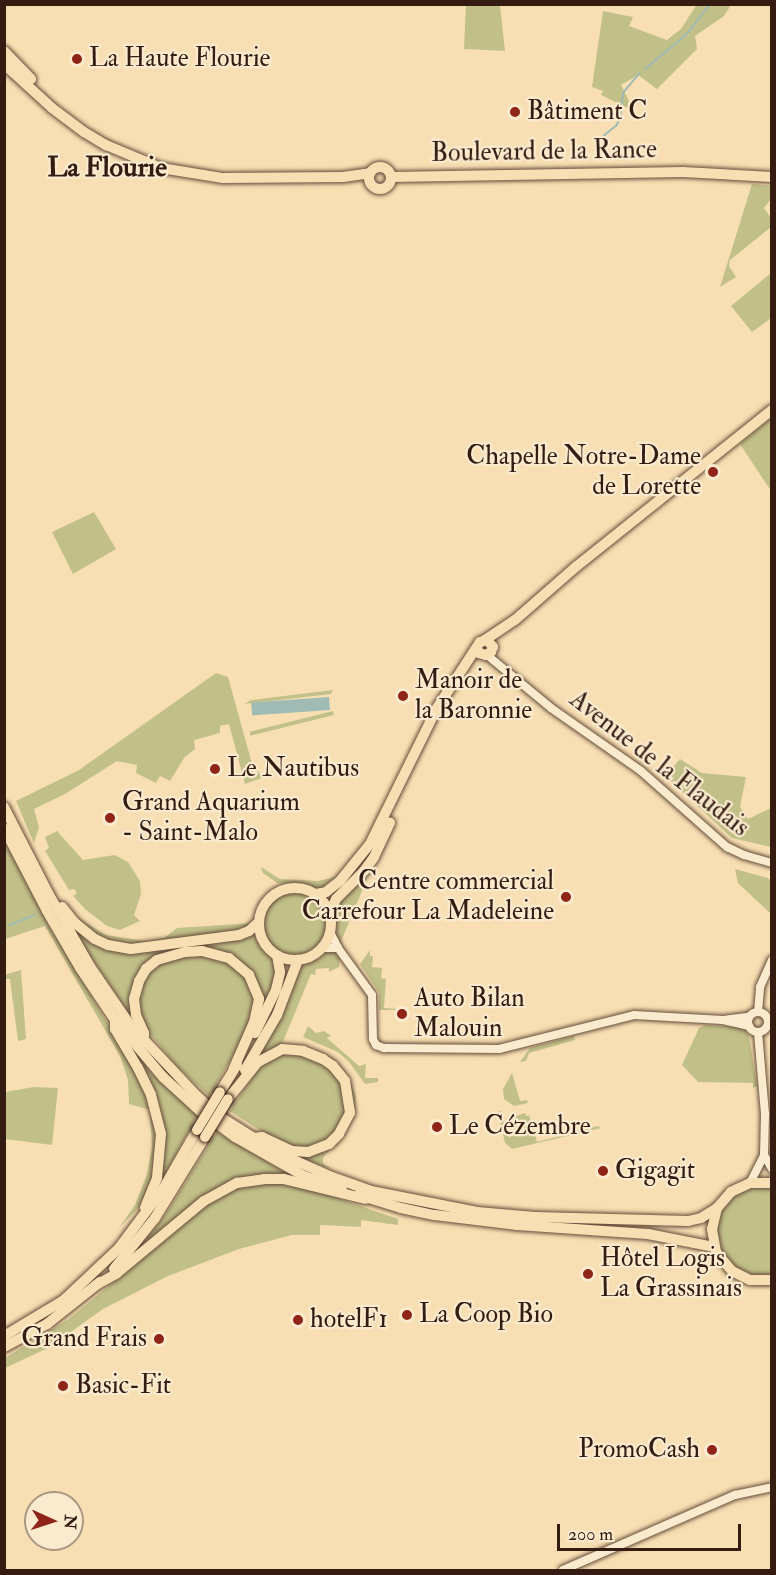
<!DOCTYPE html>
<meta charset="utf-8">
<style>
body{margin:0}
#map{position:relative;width:776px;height:1575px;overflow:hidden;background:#f8dfb3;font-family:"IM FELL Double Pica",serif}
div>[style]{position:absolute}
.green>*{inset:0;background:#c2c089;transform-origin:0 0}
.round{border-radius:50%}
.water>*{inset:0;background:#9fbbb4;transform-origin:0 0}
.stream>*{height:1.5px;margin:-0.75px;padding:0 0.75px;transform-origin:0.75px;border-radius:0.75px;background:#9fbbb4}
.roads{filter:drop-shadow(0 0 2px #654d3b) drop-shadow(0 0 2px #654d3b)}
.tertiary>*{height:8px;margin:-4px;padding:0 4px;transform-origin:4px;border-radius:4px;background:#faeace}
.tertiary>.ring{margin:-4px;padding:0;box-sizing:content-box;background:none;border:8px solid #faeace;border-radius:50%}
.primary>*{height:10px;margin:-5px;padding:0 5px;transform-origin:5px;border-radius:5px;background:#f8dfb3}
.primary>.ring{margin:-5px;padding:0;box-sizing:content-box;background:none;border:10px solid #f8dfb3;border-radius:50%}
.trunk>*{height:10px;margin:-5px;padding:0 5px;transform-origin:5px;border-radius:5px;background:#f8dfb3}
.bridges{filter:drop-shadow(0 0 2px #341c13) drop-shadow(0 0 2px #341c13)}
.trunk-bridge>*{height:10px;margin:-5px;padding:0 5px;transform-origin:5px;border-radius:5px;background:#f8dfb3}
.dots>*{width:16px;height:16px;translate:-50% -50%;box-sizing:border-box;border:3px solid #faeace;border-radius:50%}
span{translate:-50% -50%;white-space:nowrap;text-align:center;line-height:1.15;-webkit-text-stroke:4.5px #faeace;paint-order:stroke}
.poi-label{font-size:26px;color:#341c13}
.left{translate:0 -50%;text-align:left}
.right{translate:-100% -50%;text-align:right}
.street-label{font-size:26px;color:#341c13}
.quarter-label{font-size:28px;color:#341c13;font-weight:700}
.frame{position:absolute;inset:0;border:6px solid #341c13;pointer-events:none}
.north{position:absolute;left:24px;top:1491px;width:60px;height:60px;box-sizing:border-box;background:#faeace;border:2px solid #ab9883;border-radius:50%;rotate:93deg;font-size:16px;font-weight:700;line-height:24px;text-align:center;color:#341c13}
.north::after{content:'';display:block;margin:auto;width:21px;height:27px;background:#8f2418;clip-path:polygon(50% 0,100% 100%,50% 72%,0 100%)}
.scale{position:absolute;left:557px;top:1524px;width:184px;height:27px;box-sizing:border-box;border:3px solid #341c13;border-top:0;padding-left:8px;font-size:18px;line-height:21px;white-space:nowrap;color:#341c13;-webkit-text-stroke:4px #faeace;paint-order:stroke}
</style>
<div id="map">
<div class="green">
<div style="clip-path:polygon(697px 4px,731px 5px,724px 16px,695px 36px,697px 49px,657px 89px,638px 75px,621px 85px,634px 111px,601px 95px,603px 91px,592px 87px,603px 11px,633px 17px,629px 26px,667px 40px,681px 29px)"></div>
<div style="clip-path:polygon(466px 5px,500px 5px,505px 51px,464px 49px)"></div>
<div style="clip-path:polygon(752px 184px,771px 186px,771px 199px,764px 208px,771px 218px,771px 227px,730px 260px,729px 266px,736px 277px,720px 287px)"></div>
<div style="clip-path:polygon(771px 273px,771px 318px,752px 332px,731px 306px)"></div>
<div style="clip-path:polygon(771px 418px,771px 491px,740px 444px)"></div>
<div style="clip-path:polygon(94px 512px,116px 549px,73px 574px,52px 532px)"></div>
<div style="clip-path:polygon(216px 673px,228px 677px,251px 760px,262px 778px,245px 784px,229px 724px,220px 726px,220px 733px,194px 740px,195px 749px,184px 758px,170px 781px,160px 776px,156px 783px,136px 773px,137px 765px,117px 761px,65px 794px,34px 809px,39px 827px,34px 843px,16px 801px,79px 770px)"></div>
<div style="clip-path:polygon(333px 690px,331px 694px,244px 704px,251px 700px)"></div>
<div style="left:333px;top:711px;width:4px;height:86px;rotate:76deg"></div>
<div style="clip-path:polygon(680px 759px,702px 773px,746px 777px,740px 807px,748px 819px,771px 808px,771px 847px,732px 838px,665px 776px)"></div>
<div style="clip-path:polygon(57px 831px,83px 860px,115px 855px,128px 862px,140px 881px,141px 894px,134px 915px,140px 921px,120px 930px,107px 926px,85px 909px,73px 896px,77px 893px,74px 889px,69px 890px,45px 851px,49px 848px,45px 837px)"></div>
<div style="clip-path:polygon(4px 840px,49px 926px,128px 1057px,136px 1054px,155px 1077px,197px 1115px,158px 1188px,119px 1228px,135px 1205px,147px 1174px,152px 1148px,150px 1110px,129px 1104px,128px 1080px,120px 1056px,45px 926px,5px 939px)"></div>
<div style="clip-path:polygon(261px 867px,280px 879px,318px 881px,335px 877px,325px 885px,327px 888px,316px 889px,302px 884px,277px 883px,263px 873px)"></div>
<div style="clip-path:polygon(735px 869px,768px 878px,771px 881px,771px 914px,738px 883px)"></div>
<div style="clip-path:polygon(365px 878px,367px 879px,340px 944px,335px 936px,334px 909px,346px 894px,359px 884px,361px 886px)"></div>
<div class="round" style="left:263px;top:891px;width:64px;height:64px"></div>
<div style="clip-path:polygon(78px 918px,106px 935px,145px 941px,164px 938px,177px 928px,253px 923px,254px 936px,267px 953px,274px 958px,276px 969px,270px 994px,209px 1096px,177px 1066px,142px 1024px,131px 1017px,71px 927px)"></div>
<div style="clip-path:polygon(370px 950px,370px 956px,373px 956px,372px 967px,382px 968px,381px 978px,386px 979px,384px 1008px,412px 1010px,379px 1010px,379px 992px,360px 964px)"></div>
<div style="clip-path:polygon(332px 951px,340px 958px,339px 967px,329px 972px,329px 968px,316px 969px,315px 975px,311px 974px,282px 1044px,257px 1057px,282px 1017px,301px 964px,324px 952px)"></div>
<div style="clip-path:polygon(21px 970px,26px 1039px,18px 1041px,10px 979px,5px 979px,4px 975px)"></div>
<div style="clip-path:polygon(706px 1025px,737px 1027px,745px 1031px,749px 1036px,757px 1086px,753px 1088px,753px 1083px,698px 1082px,682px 1065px,699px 1028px)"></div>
<div style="clip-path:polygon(308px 1026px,316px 1033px,324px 1031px,331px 1036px,327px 1038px,359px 1066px,366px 1064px,365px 1078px,378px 1078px,378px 1082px,365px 1084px,349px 1062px,338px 1052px,303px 1037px)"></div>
<div style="clip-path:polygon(574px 1036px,575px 1040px,529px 1053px,526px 1061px,520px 1062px,530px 1048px)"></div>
<div style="clip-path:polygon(314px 1050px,333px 1058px,348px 1075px,356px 1096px,355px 1114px,351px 1124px,323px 1158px,323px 1163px,331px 1169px,291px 1155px,293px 1146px,275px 1140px,230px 1111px,260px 1066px,276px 1054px,311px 1056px)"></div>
<div style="clip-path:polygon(512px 1073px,520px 1101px,527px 1100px,528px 1103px,514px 1106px,504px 1099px,503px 1089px)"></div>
<div style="clip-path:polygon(34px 1087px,58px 1088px,52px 1145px,5px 1139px,5px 1092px)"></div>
<div style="clip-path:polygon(501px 1111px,509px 1137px,515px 1135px,513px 1117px,525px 1113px,526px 1116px,529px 1115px,537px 1142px,598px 1126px,601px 1128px,512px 1149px,505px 1143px,498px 1112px)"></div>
<div style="clip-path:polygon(217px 1132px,286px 1173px,283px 1184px,325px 1194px,398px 1219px,398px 1225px,361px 1220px,361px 1227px,320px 1225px,320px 1235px,292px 1235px,239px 1249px,168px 1276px,103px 1309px,50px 1347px,5px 1368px,5px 1358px,69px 1319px,139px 1261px,133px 1255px,164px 1217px)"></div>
<div style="clip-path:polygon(748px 1188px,771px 1188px,771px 1276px,752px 1276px,738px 1271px,719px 1248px,716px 1234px,718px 1219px,724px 1205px,735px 1194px)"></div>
</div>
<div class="water">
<div style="left:329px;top:697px;width:13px;height:78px;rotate:86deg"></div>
</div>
<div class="stream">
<div style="left:645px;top:69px;width:53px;rotate:-39.7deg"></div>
<div style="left:686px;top:35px;width:39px;rotate:-52deg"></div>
<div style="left:596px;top:142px;width:26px;rotate:-39deg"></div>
<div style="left:616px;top:126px;width:8px;rotate:-60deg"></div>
<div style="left:620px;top:119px;width:26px;rotate:-83deg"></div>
<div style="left:623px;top:93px;width:26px;rotate:-50deg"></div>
<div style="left:10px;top:925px;width:27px;rotate:-22deg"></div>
<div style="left:4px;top:927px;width:2px;rotate:-27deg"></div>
</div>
<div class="roads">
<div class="tertiary">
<div style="left:487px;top:655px;width:83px;rotate:39.6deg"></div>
<div style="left:551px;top:708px;width:110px;rotate:35deg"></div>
<div style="left:641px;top:771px;width:115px;rotate:41.5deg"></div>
<div style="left:727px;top:847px;width:19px;rotate:25deg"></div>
<div style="left:744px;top:855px;width:29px;rotate:16deg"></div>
<div style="left:330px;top:932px;width:18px;rotate:63deg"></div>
<div style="left:338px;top:948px;width:58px;rotate:54.1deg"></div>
<div style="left:372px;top:995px;width:44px;rotate:88.7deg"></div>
<div style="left:373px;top:1039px;width:7px;rotate:63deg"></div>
<div style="left:376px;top:1045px;width:9px;rotate:21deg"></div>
<div style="left:384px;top:1048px;width:115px;rotate:0.5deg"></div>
<div style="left:499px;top:1049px;width:139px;rotate:-14.1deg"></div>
<div style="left:634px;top:1015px;width:89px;rotate:3.2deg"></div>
<div style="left:723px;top:1020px;width:27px;rotate:13deg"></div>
<div style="left:322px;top:948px;width:16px"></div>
<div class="ring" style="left:748px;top:1012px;width:12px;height:12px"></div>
<div style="left:758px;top:1012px;width:25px;rotate:-85deg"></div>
<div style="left:760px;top:987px;width:30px;rotate:-66deg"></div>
<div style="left:723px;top:1020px;width:26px;rotate:-7deg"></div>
<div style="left:764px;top:1155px;width:16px;rotate:60deg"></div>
<div style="left:750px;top:1183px;width:31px;rotate:-63deg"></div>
<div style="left:764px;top:1155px;width:41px;rotate:-88.6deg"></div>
<div style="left:765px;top:1114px;width:82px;rotate:-94.9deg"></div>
<div style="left:563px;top:1570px;width:188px;rotate:-23.6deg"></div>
<div style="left:735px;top:1495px;width:38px;rotate:-12deg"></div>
</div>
<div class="primary">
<div style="left:4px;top:51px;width:39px;rotate:46deg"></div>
<div style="left:4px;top:64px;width:65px;rotate:42.5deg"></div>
<div style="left:52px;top:108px;width:40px;rotate:37deg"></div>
<div style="left:84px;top:132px;width:26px;rotate:31deg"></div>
<div style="left:106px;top:145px;width:60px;rotate:22.7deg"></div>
<div style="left:161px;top:168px;width:63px;rotate:9.2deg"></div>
<div style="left:223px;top:178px;width:120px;rotate:-0.5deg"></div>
<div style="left:343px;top:177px;width:27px;rotate:-8deg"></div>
<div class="ring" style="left:369px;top:167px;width:12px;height:12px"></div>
<div style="left:391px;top:177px;width:292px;rotate:-1deg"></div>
<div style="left:683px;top:172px;width:89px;rotate:3.2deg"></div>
<div style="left:485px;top:640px;width:36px;rotate:-34deg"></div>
<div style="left:515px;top:620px;width:82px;rotate:-41.1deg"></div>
<div style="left:577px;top:566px;width:250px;rotate:-38.7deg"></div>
<div style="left:4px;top:807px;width:97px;rotate:62.9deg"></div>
<div style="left:48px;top:893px;width:83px;rotate:60.3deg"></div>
<div style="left:89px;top:965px;width:74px;rotate:55.5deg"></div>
<div style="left:131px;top:1026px;width:96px;rotate:46.7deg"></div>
<div style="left:197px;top:1096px;width:33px;rotate:41deg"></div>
<div style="left:222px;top:1118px;width:66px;rotate:32deg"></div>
<div style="left:278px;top:1153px;width:59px;rotate:24deg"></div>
<div style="left:332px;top:1177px;width:41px;rotate:19.7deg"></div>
<div style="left:371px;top:1191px;width:108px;rotate:11.2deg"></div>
<div style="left:477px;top:1212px;width:58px;rotate:4.9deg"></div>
<div style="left:535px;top:1217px;width:153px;rotate:1.5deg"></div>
<div style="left:688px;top:1221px;width:13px;rotate:-13deg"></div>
<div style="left:701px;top:1218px;width:19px;rotate:-32deg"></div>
<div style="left:4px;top:828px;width:93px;rotate:62.6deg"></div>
<div style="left:47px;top:911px;width:66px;rotate:59.9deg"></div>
<div style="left:80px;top:968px;width:63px;rotate:56.1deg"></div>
<div style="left:115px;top:1020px;width:75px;rotate:49.9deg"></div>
<div style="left:163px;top:1077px;width:50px;rotate:42.6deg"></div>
<div style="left:200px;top:1111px;width:44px;rotate:36.6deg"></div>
<div style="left:235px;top:1137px;width:79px;rotate:29.5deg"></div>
<div style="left:304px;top:1176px;width:40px;rotate:18.9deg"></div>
<div class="ring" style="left:259px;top:888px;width:62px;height:62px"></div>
<div style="left:316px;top:894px;width:10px;rotate:-11deg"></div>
<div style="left:326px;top:892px;width:18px;rotate:-38deg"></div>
<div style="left:340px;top:881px;width:48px;rotate:-51deg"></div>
<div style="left:370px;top:844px;width:152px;rotate:-63.8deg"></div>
<div style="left:437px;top:708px;width:79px;rotate:-56.9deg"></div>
<div style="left:480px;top:642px;width:7px;rotate:-16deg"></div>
<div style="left:487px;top:640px;width:9px;rotate:49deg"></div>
<div style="left:493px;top:647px;width:5px;rotate:112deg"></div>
<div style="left:491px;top:652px;width:6px;rotate:149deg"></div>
<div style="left:486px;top:655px;width:7px;rotate:-164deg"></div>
<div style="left:479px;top:653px;width:5px;rotate:-112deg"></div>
<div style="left:62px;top:907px;width:21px;rotate:51deg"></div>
<div style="left:75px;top:923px;width:26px;rotate:39deg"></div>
<div style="left:95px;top:939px;width:14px;rotate:25deg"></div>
<div style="left:108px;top:945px;width:23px;rotate:10deg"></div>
<div style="left:131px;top:949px;width:109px;rotate:-7.4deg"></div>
<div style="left:239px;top:935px;width:11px;rotate:-22deg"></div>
<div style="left:249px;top:931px;width:13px;rotate:-42deg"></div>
<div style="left:330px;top:913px;width:15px;rotate:-67deg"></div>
<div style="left:336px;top:899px;width:40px;rotate:-45deg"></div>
<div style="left:364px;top:871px;width:17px;rotate:-54deg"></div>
<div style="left:374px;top:857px;width:38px;rotate:-65deg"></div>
<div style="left:772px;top:1183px;width:22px;rotate:180deg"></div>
<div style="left:750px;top:1183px;width:21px;rotate:155deg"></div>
<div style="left:731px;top:1192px;width:21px;rotate:131deg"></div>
<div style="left:717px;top:1208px;width:22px;rotate:103deg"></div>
<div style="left:712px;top:1229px;width:23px;rotate:80deg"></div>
<div style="left:716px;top:1252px;width:25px;rotate:50deg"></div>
<div style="left:732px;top:1271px;width:20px;rotate:27deg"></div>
<div style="left:750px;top:1280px;width:22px"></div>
<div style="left:359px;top:1195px;width:44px;rotate:17.2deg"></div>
<div style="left:401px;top:1208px;width:35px;rotate:12deg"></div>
<div style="left:435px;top:1215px;width:83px;rotate:7deg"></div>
<div style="left:517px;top:1225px;width:131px;rotate:3.9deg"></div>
<div style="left:648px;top:1234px;width:67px;rotate:11.1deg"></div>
</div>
<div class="trunk">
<div style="left:115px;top:1020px;width:9px;rotate:90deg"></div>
<div style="left:115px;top:1029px;width:45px;rotate:59.5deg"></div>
<div style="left:138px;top:1068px;width:30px;rotate:64deg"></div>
<div style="left:151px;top:1095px;width:40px;rotate:75.6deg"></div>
<div style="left:161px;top:1134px;width:44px;rotate:95.2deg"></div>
<div style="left:157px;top:1178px;width:32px;rotate:112deg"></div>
<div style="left:255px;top:1033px;width:48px;rotate:-64deg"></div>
<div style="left:276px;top:990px;width:18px;rotate:-77deg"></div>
<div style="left:280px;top:972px;width:17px;rotate:-100deg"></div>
<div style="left:144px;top:1041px;width:8px;rotate:-90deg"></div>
<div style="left:144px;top:1033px;width:20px;rotate:-114deg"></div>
<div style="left:136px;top:1015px;width:16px;rotate:-97deg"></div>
<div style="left:134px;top:999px;width:19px;rotate:-74deg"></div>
<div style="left:139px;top:981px;width:14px;rotate:-60deg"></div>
<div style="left:146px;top:969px;width:14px;rotate:-39deg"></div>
<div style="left:157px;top:960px;width:29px;rotate:-16deg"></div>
<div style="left:185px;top:952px;width:17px;rotate:-3deg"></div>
<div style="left:202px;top:951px;width:28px;rotate:15deg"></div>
<div style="left:229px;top:958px;width:26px;rotate:40deg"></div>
<div style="left:249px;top:975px;width:26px;rotate:67deg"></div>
<div style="left:259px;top:999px;width:24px;rotate:102deg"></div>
<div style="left:254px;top:1022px;width:52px;rotate:113.6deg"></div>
<div style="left:245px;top:1070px;width:64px;rotate:-59.8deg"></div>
<div style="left:277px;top:1015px;width:59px;rotate:-69.1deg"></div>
<div style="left:220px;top:1092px;width:32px;rotate:-58deg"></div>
<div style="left:228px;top:1099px;width:48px;rotate:-51deg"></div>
<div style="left:258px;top:1062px;width:27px;rotate:-28deg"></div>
<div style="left:282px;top:1049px;width:21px;rotate:5deg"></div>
<div style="left:303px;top:1051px;width:22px;rotate:22deg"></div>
<div style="left:323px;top:1059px;width:12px;rotate:35deg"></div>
<div style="left:333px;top:1066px;width:19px;rotate:51deg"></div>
<div style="left:345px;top:1081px;width:32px;rotate:81deg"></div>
<div style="left:350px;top:1113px;width:24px;rotate:118deg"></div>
<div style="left:339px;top:1134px;width:14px;rotate:135deg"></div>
<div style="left:329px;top:1144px;width:22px;rotate:159deg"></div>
<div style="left:308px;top:1152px;width:16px;rotate:-176deg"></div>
<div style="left:292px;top:1151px;width:33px;rotate:-155deg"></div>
<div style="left:262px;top:1137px;width:8px;rotate:173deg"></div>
<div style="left:114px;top:1269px;width:65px;rotate:-51.2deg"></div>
<div style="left:155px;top:1218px;width:95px;rotate:-58.3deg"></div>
<div style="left:96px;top:1285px;width:23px;rotate:-29deg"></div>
<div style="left:116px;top:1274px;width:114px;rotate:-39.7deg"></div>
<div style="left:204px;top:1201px;width:38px;rotate:-29deg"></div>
<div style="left:237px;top:1183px;width:27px;rotate:-8deg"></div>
<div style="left:264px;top:1179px;width:20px"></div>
<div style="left:284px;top:1179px;width:84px;rotate:13.7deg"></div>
<div style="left:4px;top:1336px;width:70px;rotate:-31deg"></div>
<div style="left:64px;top:1300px;width:76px;rotate:-43.4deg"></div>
<div style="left:119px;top:1248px;width:74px;rotate:-53.3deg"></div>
<div style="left:163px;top:1189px;width:68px;rotate:-60deg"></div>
<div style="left:4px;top:1347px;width:49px;rotate:-28.1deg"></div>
<div style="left:47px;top:1324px;width:68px;rotate:-38.4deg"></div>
</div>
</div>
<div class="bridges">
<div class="trunk-bridge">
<div style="left:197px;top:1130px;width:44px;rotate:-58.8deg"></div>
<div style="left:205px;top:1137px;width:44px;rotate:-58.8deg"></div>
</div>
</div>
<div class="dots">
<div style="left:77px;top:59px;background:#8f2418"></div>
<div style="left:515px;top:112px;background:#8f2418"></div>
<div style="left:713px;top:472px;background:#8f2418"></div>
<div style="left:403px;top:696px;background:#8f2418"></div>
<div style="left:215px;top:769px;background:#8f2418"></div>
<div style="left:110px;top:818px;background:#8f2418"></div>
<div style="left:566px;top:897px;background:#8f2418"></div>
<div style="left:402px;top:1014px;background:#8f2418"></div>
<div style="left:437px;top:1127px;background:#8f2418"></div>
<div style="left:603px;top:1171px;background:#8f2418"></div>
<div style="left:588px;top:1274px;background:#8f2418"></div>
<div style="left:407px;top:1315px;background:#8f2418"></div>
<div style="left:298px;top:1320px;background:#8f2418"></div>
<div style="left:159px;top:1339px;background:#8f2418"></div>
<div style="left:63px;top:1386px;background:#8f2418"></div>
<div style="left:712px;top:1450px;background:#8f2418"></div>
</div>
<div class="poi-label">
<span class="left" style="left:89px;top:59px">La Haute Flourie</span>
<span class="left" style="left:527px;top:112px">Bâtiment C</span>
<span class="right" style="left:701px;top:472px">Chapelle Notre-Dame<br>de Lorette</span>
<span class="left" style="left:415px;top:696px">Manoir de<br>la Baronnie</span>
<span class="left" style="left:227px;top:769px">Le Nautibus</span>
<span class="left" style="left:122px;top:818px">Grand Aquarium<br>- Saint-Malo</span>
<span class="right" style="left:554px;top:897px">Centre commercial<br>Carrefour La Madeleine</span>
<span class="left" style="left:414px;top:1014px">Auto Bilan<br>Malouin</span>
<span class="left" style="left:449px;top:1127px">Le Cézembre</span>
<span class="left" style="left:615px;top:1171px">Gigagit</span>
<span class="left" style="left:600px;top:1274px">Hôtel Logis<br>La Grassinais</span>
<span class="left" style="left:419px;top:1315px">La Coop Bio</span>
<span class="left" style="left:310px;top:1320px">hotelF1</span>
<span class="right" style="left:147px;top:1339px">Grand Frais</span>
<span class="left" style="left:75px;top:1386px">Basic-Fit</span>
<span class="right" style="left:700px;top:1450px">PromoCash</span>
</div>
<div class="street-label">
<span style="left:544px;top:152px;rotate:-1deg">Boulevard de la Rance</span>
<span style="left:659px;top:764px;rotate:38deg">Avenue de la Flaudais</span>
</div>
<div class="quarter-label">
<span style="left:107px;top:168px">La Flourie</span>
</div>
<div class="frame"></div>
<div class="north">N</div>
<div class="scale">200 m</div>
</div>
